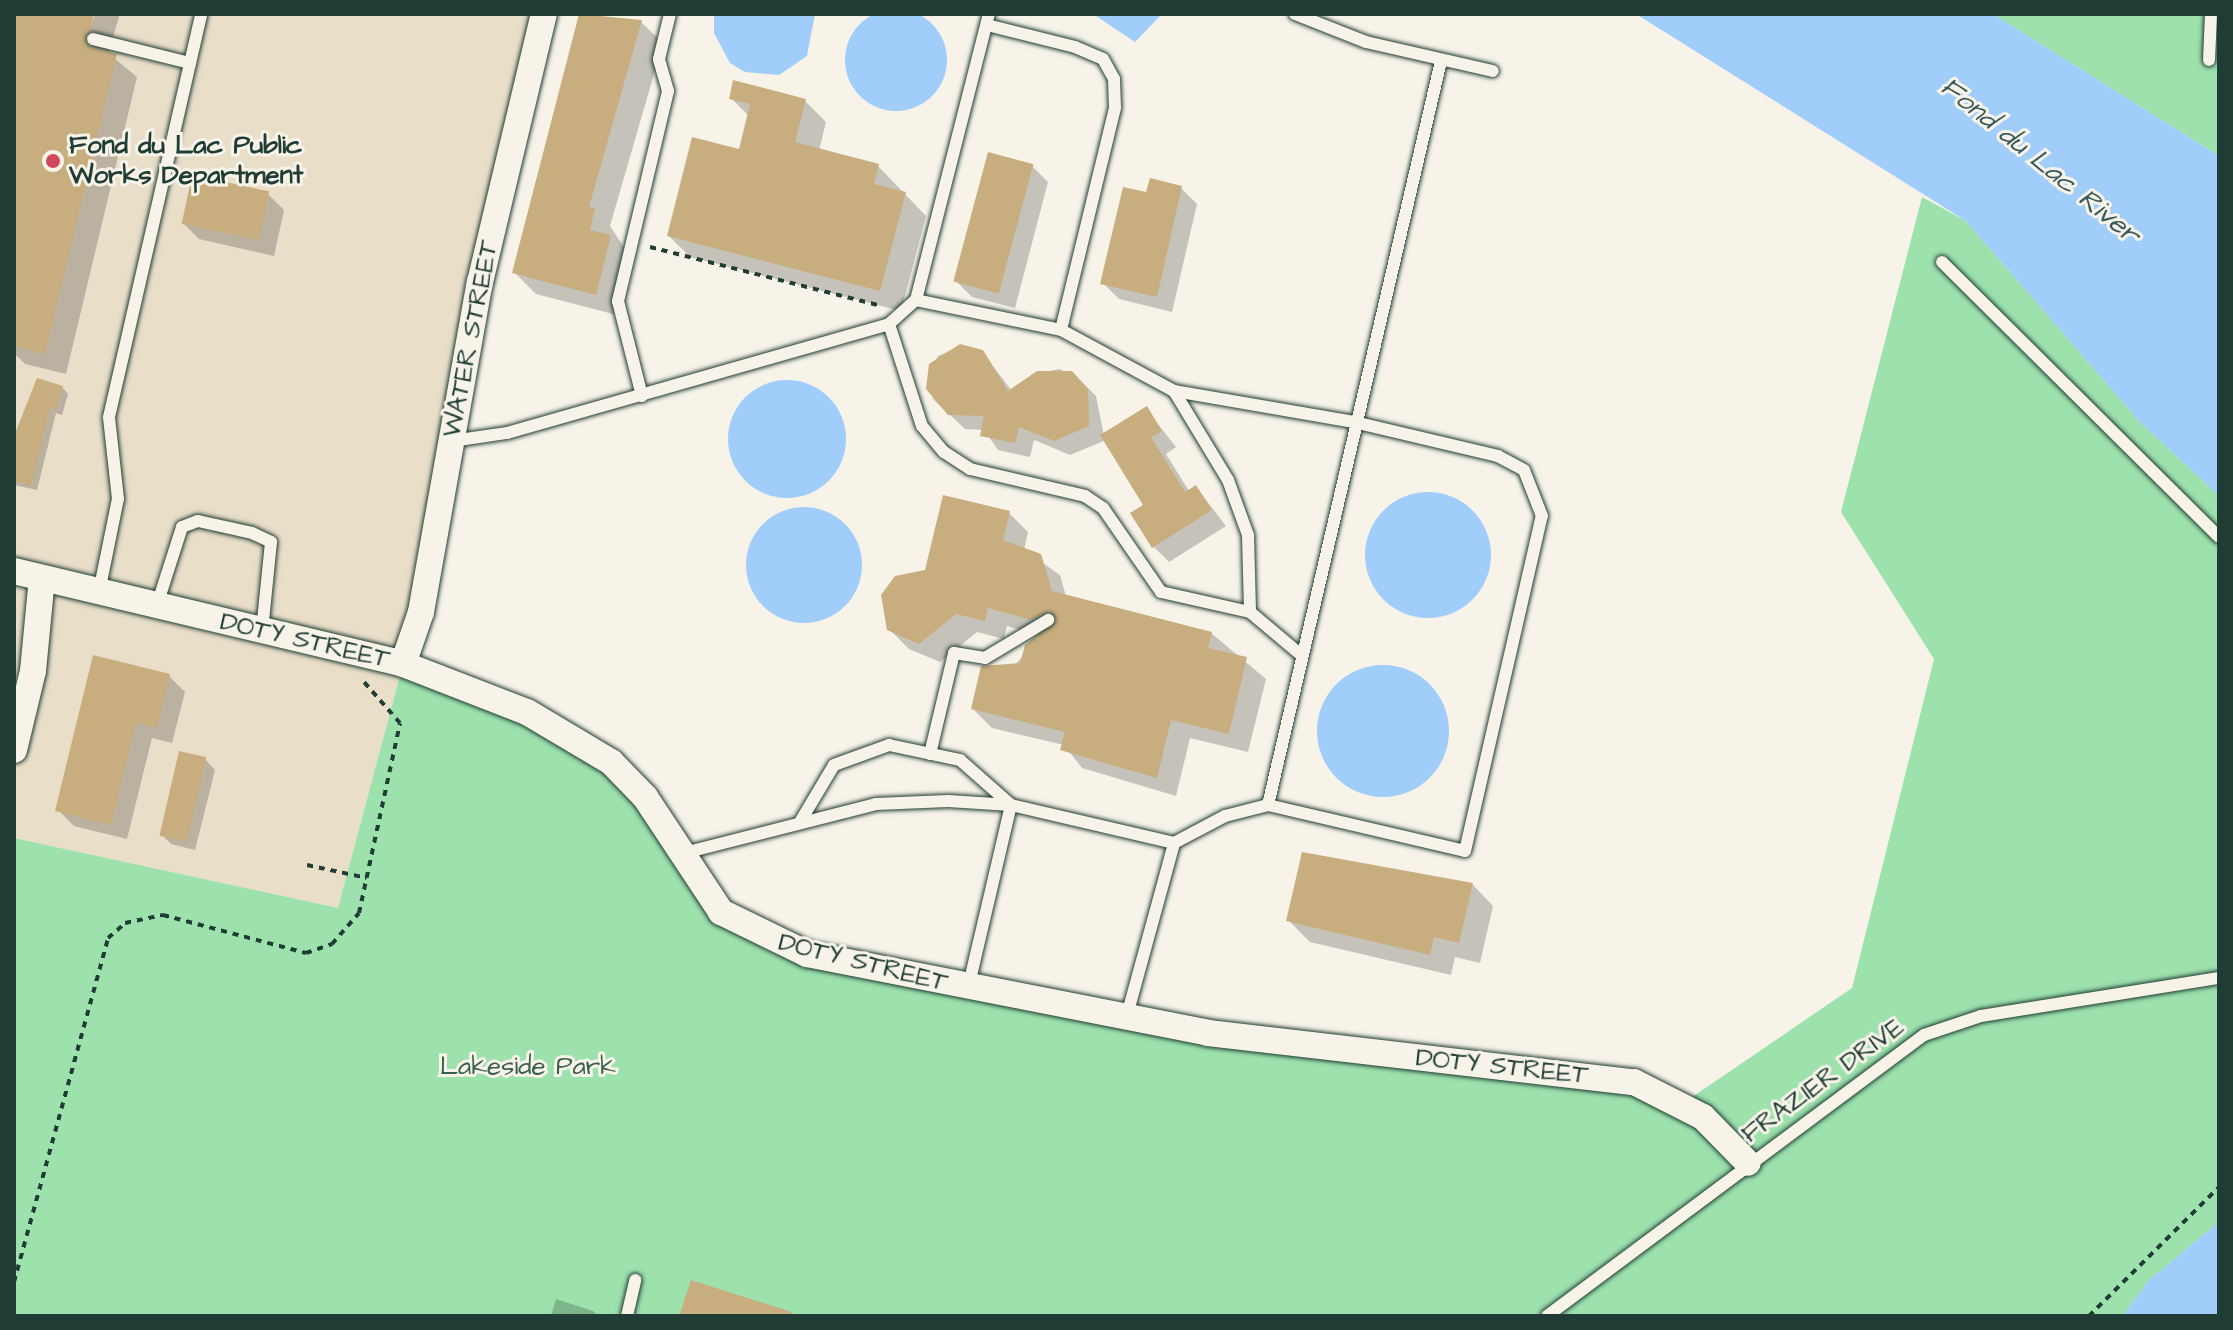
<!DOCTYPE html>
<style>
body{margin:0}
#map{position:relative;width:2233px;height:1330px;overflow:hidden;background:#f7f3e8;font-family:"Architects Daughter",sans-serif}
div>[style]{position:absolute}
.built>*{inset:0;background:#e9dec8}
.green>*{inset:0;background:#9de1ad}
.water>*{inset:0;background:#a0cdfa}
.round{border-radius:50%}
.shadow>*{inset:0;background:#0003}
.building>*{inset:0;background:#c8ae7f;transform-origin:0 0}
.path>*{height:4px;margin-top:-2px;transform-origin:0;background:repeating-linear-gradient(90deg,#1f3d34 0 6px,transparent 0 12px)}
.roads{filter:drop-shadow(0 0 2px #1f3d34) drop-shadow(0 0 2px #1f3d34)}
.service>*{height:12px;margin:-6px;padding:0 6px;transform-origin:6px;border-radius:6px;background:#f7f3e8}
.minor>*{height:26px;margin:-13px;padding:0 13px;transform-origin:13px;border-radius:13px;background:#f7f3e8}
.dots>*{width:22px;height:22px;translate:-50% -50%;box-sizing:border-box;border:4px solid #f7f3e8;border-radius:50%}
span{translate:-50% -50%;white-space:nowrap;text-align:center;line-height:1.15;-webkit-text-stroke:6px #f7f3e8;paint-order:stroke}
.poi-label{font-size:26px;color:#1f3d34;font-weight:700}
.left{translate:0 -50%;text-align:left}
.street-label{font-size:26px;color:#1f3d34}
.park-label{font-size:26px;color:#385e4c}
.water-label{font-size:28px;color:#395a5c;font-style:italic}
.frame{position:absolute;inset:0;border:16px solid #1f3d34;pointer-events:none}
</style>
<div id="map">
<div class="built">
<div style="clip-path:polygon(14px 14px,544px 14px,403px 664px,338px 908px,14px 838px)"></div>
</div>
<div class="green">
<div style="clip-path:polygon(1993px 14px,2219px 14px,2219px 156px)"></div>
<div style="clip-path:polygon(1922px 197px,1966px 221px,2138px 420px,2219px 496px,2219px 1222px,2148px 1281px,2123px 1316px,14px 1316px,14px 838px,338px 908px,403px 664px,576px 736px,746px 928px,1021px 1001px,1600px 1077px,1682px 1104px,1852px 988px,1934px 659px,1841px 512px)"></div>
</div>
<div class="water">
<div class="round" style="left:845px;top:9px;width:102px;height:102px"></div>
<div style="clip-path:polygon(815px 14px,807px 56px,779px 75px,745px 72px,730px 63px,714px 33px,714px 14px)"></div>
<div style="clip-path:polygon(1093px 14px,1162px 14px,1135px 42px)"></div>
<div style="clip-path:polygon(1636px 14px,1993px 14px,2219px 156px,2219px 496px,2138px 420px,1966px 221px)"></div>
<div class="round" style="left:728px;top:380px;width:118px;height:118px"></div>
<div class="round" style="left:1365px;top:492px;width:126px;height:126px"></div>
<div class="round" style="left:746px;top:507px;width:116px;height:116px"></div>
<div class="round" style="left:1317px;top:665px;width:132px;height:132px"></div>
<div style="clip-path:polygon(2219px 1222px,2219px 1316px,2123px 1316px,2148px 1281px)"></div>
</div>
<div class="shadow">
<div style="clip-path:polygon(14px 14px,90px 14px,83px 51px,95px 14px,120px 14px,108px 53px,137px 77px,66px 374px,25px 364px,14px 353px)"></div>
<div style="clip-path:polygon(581px 14px,641px 22px,663px 43px,610px 226px,631px 258px,617px 315px,536px 294px,515px 273px)"></div>
<div style="clip-path:polygon(731px 98px,805px 101px,826px 122px,819px 151px,878px 166px,926px 216px,901px 311px,690px 257px,669px 236px,740px 152px,749px 116px)"></div>
<div style="clip-path:polygon(1032px 166px,1048px 182px,1015px 308px,972px 297px,956px 281px)"></div>
<div style="clip-path:polygon(1181px 188px,1197px 204px,1172px 312px,1119px 299px,1103px 283px,1148px 194px)"></div>
<div style="clip-path:polygon(268px 194px,284px 210px,274px 256px,199px 239px,183px 223px)"></div>
<div style="clip-path:polygon(960px 346px,982px 352px,1012px 391px,1038px 373px,1060px 369px,1080px 380px,1096px 396px,1104px 436px,1146px 409px,1176px 447px,1166px 454px,1189px 491px,1196px 487px,1226px 526px,1169px 562px,1153px 546px,1146px 505px,1106px 440px,1070px 455px,1034px 440px,1030px 457px,998px 450px,984px 430px,965px 429px,933px 399px,928px 377px,938px 356px)"></div>
<div style="clip-path:polygon(62px 387px,68px 394px,62px 415px,56px 413px,37px 490px,14px 485px,14px 454px)"></div>
<div style="clip-path:polygon(1009px 513px,1028px 532px,1024px 550px,1060px 575px,1066px 596px,1211px 633px,1266px 679px,1248px 752px,1190px 738px,1176px 796px,1082px 768px,1064px 745px,992px 728px,973px 709px,1042px 636px,1007px 626px,1004px 639px,977px 632px,940px 662px,909px 649px,889px 629px,927px 571px)"></div>
<div style="clip-path:polygon(169px 676px,185px 692px,172px 743px,152px 738px,127px 839px,74px 826px,58px 810px)"></div>
<div style="clip-path:polygon(205px 759px,215px 770px,195px 850px,171px 844px,161px 834px)"></div>
<div style="clip-path:polygon(1472px 884px,1493px 906px,1480px 963px,1455px 957px,1451px 975px,1310px 942px,1288px 920px)"></div>
<div style="clip-path:polygon(556px 1299px,593px 1311px,598px 1316px,551px 1316px)"></div>
</div>
<div class="building">
<div style="clip-path:polygon(14px 14px,94px 14px,87px 46px,117px 54px,45px 354px,14px 346px)"></div>
<div style="clip-path:polygon(579px 14px,642px 20px,589px 207px,595px 208px,590px 230px,611px 235px,596px 295px,512px 273px)"></div>
<div style="clip-path:polygon(733px 80px,806px 99px,795px 142px,879px 164px,874px 184px,906px 192px,880px 291px,667px 236px,692px 137px,739px 149px,750px 104px,729px 99px)"></div>
<div style="left:988px;top:152px;width:47px;height:134px;rotate:15deg"></div>
<div style="left:192px;top:175px;width:79px;height:50px;rotate:12deg"></div>
<div style="clip-path:polygon(1150px 178px,1182px 186px,1157px 297px,1100px 284px,1123px 187px,1146px 192px)"></div>
<div style="clip-path:polygon(960px 344px,983px 350px,1008px 391px,1037px 371px,1072px 371px,1088px 389px,1089px 426px,1054px 441px,1019px 427px,1015px 443px,980px 436px,984px 416px,948px 415px,926px 389px,929px 364px)"></div>
<div style="clip-path:polygon(37px 378px,63px 386px,56px 410px,50px 408px,31px 485px,14px 481px,14px 436px)"></div>
<div style="clip-path:polygon(1147px 406px,1162px 431px,1151px 437px,1185px 492px,1196px 485px,1212px 510px,1152px 548px,1130px 513px,1143px 505px,1100px 435px)"></div>
<div style="clip-path:polygon(943px 495px,1010px 511px,1003px 540px,1041px 554px,1052px 591px,1212px 632px,1208px 648px,1247px 657px,1229px 734px,1171px 720px,1157px 778px,1060px 750px,1065px 732px,971px 709px,981px 666px,1020px 663px,1025px 645px,1057px 619px,1049px 611px,1031px 620px,988px 608px,985px 621px,956px 614px,919px 644px,887px 630px,881px 595px,895px 576px,925px 570px)"></div>
<div style="clip-path:polygon(93px 655px,170px 674px,157px 728px,136px 723px,111px 825px,55px 811px)"></div>
<div style="left:179px;top:751px;width:28px;height:87px;rotate:13deg"></div>
<div style="clip-path:polygon(1302px 852px,1473px 883px,1459px 943px,1434px 937px,1430px 955px,1286px 921px)"></div>
<div style="clip-path:polygon(691px 1280px,792px 1312px,791px 1316px,679px 1316px)"></div>
</div>
<div class="path">
<div style="left:650px;top:247px;width:238px;rotate:14.3deg"></div>
<div style="left:307px;top:865px;width:61px;rotate:12.2deg"></div>
<div style="left:14px;top:1282px;width:357px;rotate:-74.7deg"></div>
<div style="left:108px;top:938px;width:23px;rotate:-41deg"></div>
<div style="left:125px;top:923px;width:39px;rotate:-12deg"></div>
<div style="left:163px;top:915px;width:148px;rotate:14.9deg"></div>
<div style="left:306px;top:953px;width:28px;rotate:-19deg"></div>
<div style="left:332px;top:944px;width:41px;rotate:-48.9deg"></div>
<div style="left:359px;top:913px;width:194px;rotate:-77.8deg"></div>
<div style="left:400px;top:723px;width:55px;rotate:-131.3deg"></div>
<div style="left:2089px;top:1316px;width:183px;rotate:-44.8deg"></div>
</div>
<div class="roads">
<div class="service">
<div style="left:1295px;top:14px;width:76px;rotate:21.5deg"></div>
<div style="left:1366px;top:42px;width:130px;rotate:12.9deg"></div>
<div style="left:987px;top:25px;width:91px;rotate:14deg"></div>
<div style="left:1075px;top:47px;width:30px;rotate:23deg"></div>
<div style="left:1103px;top:59px;width:23px;rotate:61deg"></div>
<div style="left:1114px;top:79px;width:29px;rotate:88deg"></div>
<div style="left:1115px;top:108px;width:228px;rotate:103.7deg"></div>
<div style="left:93px;top:39px;width:100px;rotate:13.9deg"></div>
<div style="left:2209px;top:60px;width:46px;rotate:-87.5deg"></div>
<div style="left:1942px;top:262px;width:390px;rotate:44.8deg"></div>
<div style="left:889px;top:324px;width:107px;rotate:72.1deg"></div>
<div style="left:922px;top:426px;width:34px;rotate:50deg"></div>
<div style="left:944px;top:452px;width:31px;rotate:33deg"></div>
<div style="left:970px;top:469px;width:118px;rotate:13.2deg"></div>
<div style="left:1085px;top:496px;width:22px;rotate:34deg"></div>
<div style="left:1103px;top:508px;width:102px;rotate:55.4deg"></div>
<div style="left:1161px;top:592px;width:91px;rotate:12.7deg"></div>
<div style="left:1174px;top:391px;width:104px;rotate:58.8deg"></div>
<div style="left:1228px;top:480px;width:59px;rotate:70deg"></div>
<div style="left:1248px;top:535px;width:77px;rotate:88.5deg"></div>
<div style="left:1250px;top:612px;width:67px;rotate:40.1deg"></div>
<div style="left:642px;top:396px;width:98px;rotate:-104.2deg"></div>
<div style="left:618px;top:301px;width:216px;rotate:-76.6deg"></div>
<div style="left:668px;top:91px;width:33px;rotate:-106deg"></div>
<div style="left:659px;top:59px;width:46px;rotate:-76.3deg"></div>
<div style="left:452px;top:441px;width:56px;rotate:-8.3deg"></div>
<div style="left:507px;top:433px;width:397px;rotate:-15.9deg"></div>
<div style="left:889px;top:324px;width:36px;rotate:-42deg"></div>
<div style="left:916px;top:300px;width:295px;rotate:-75.7deg"></div>
<div style="left:99px;top:592px;width:95px;rotate:-78.5deg"></div>
<div style="left:118px;top:499px;width:82px;rotate:-96.3deg"></div>
<div style="left:109px;top:417px;width:413px;rotate:-77.1deg"></div>
<div style="left:157px;top:605px;width:82px;rotate:-72.2deg"></div>
<div style="left:182px;top:527px;width:17px;rotate:-21deg"></div>
<div style="left:198px;top:521px;width:55px;rotate:12.5deg"></div>
<div style="left:252px;top:533px;width:21px;rotate:25deg"></div>
<div style="left:271px;top:542px;width:88px;rotate:95.8deg"></div>
<div style="left:930px;top:754px;width:104px;rotate:-76.6deg"></div>
<div style="left:954px;top:653px;width:31px;rotate:9deg"></div>
<div style="left:985px;top:658px;width:74px;rotate:-31.1deg"></div>
<div style="left:1268px;top:805px;width:764px;rotate:-76.91deg"></div>
<div style="left:800px;top:822px;width:66px;rotate:-59.2deg"></div>
<div style="left:834px;top:765px;width:59px;rotate:-20deg"></div>
<div style="left:889px;top:745px;width:73px;rotate:11.9deg"></div>
<div style="left:960px;top:760px;width:68px;rotate:41.4deg"></div>
<div style="left:1011px;top:805px;width:189px;rotate:103.2deg"></div>
<div style="left:684px;top:853px;width:198px;rotate:-14.3deg"></div>
<div style="left:876px;top:804px;width:72px;rotate:-2.4deg"></div>
<div style="left:948px;top:801px;width:63px;rotate:3.6deg"></div>
<div style="left:1011px;top:805px;width:167px;rotate:13.1deg"></div>
<div style="left:1174px;top:843px;width:58px;rotate:-27.9deg"></div>
<div style="left:1225px;top:816px;width:44px;rotate:-14.3deg"></div>
<div style="left:1268px;top:805px;width:202px;rotate:13.1deg"></div>
<div style="left:1465px;top:851px;width:344px;rotate:-77.1deg"></div>
<div style="left:1542px;top:516px;width:49px;rotate:-111.4deg"></div>
<div style="left:1524px;top:470px;width:30px;rotate:-152deg"></div>
<div style="left:1498px;top:456px;width:148px;rotate:-166.7deg"></div>
<div style="left:1354px;top:422px;width:183px;rotate:-170.2deg"></div>
<div style="left:1174px;top:391px;width:128px;rotate:-151.6deg"></div>
<div style="left:1061px;top:330px;width:148px;rotate:-168.3deg"></div>
<div style="left:1126px;top:1019px;width:182px;rotate:-74.7deg"></div>
<div style="left:627px;top:1316px;width:37px;rotate:-77deg"></div>
<div style="left:1547px;top:1316px;width:470px;rotate:-36.7deg"></div>
<div style="left:1924px;top:1035px;width:60px;rotate:-18.4deg"></div>
<div style="left:1981px;top:1016px;width:241px;rotate:-9.1deg"></div>
</div>
<div class="minor">
<div style="left:14px;top:571px;width:400px;rotate:13.4deg"></div>
<div style="left:403px;top:664px;width:133px;rotate:21.2deg"></div>
<div style="left:527px;top:712px;width:98px;rotate:30.8deg"></div>
<div style="left:611px;top:762px;width:49px;rotate:45.8deg"></div>
<div style="left:645px;top:797px;width:138px;rotate:56.5deg"></div>
<div style="left:721px;top:912px;width:96px;rotate:26deg"></div>
<div style="left:807px;top:954px;width:409px;rotate:11.1deg"></div>
<div style="left:1208px;top:1033px;width:429px;rotate:6.6deg"></div>
<div style="left:1634px;top:1082px;width:77px;rotate:26.9deg"></div>
<div style="left:1703px;top:1117px;width:64px;rotate:45.6deg"></div>
<div style="left:403px;top:664px;width:55px;rotate:-70.9deg"></div>
<div style="left:421px;top:612px;width:335px;rotate:-79.9deg"></div>
<div style="left:480px;top:282px;width:276px;rotate:-76.6deg"></div>
<div style="left:14px;top:750px;width:81px;rotate:-76.5deg"></div>
<div style="left:33px;top:671px;width:93px;rotate:-84.5deg"></div>
</div>
</div>
<div class="dots">
<div style="left:53px;top:161px;background:#d1495b"></div>
</div>
<div class="poi-label">
<span class="left" style="left:69px;top:161px">Fond du Lac Public<br>Works Department</span>
</div>
<div class="street-label">
<span style="left:471px;top:339px;rotate:-79deg">WATER STREET</span>
<span style="left:305px;top:641px;rotate:13deg">DOTY STREET</span>
<span style="left:863px;top:963px;rotate:14deg">DOTY STREET</span>
<span style="left:1502px;top:1067px;rotate:6deg">DOTY STREET</span>
<span style="left:1823px;top:1081px;rotate:-36deg">FRAZIER DRIVE</span>
</div>
<div class="park-label">
<span style="left:528px;top:1067px">Lakeside Park</span>
</div>
<div class="water-label">
<span style="left:2040px;top:161px;rotate:39deg">Fond du Lac River</span>
</div>
<div class="frame"></div>
</div>
